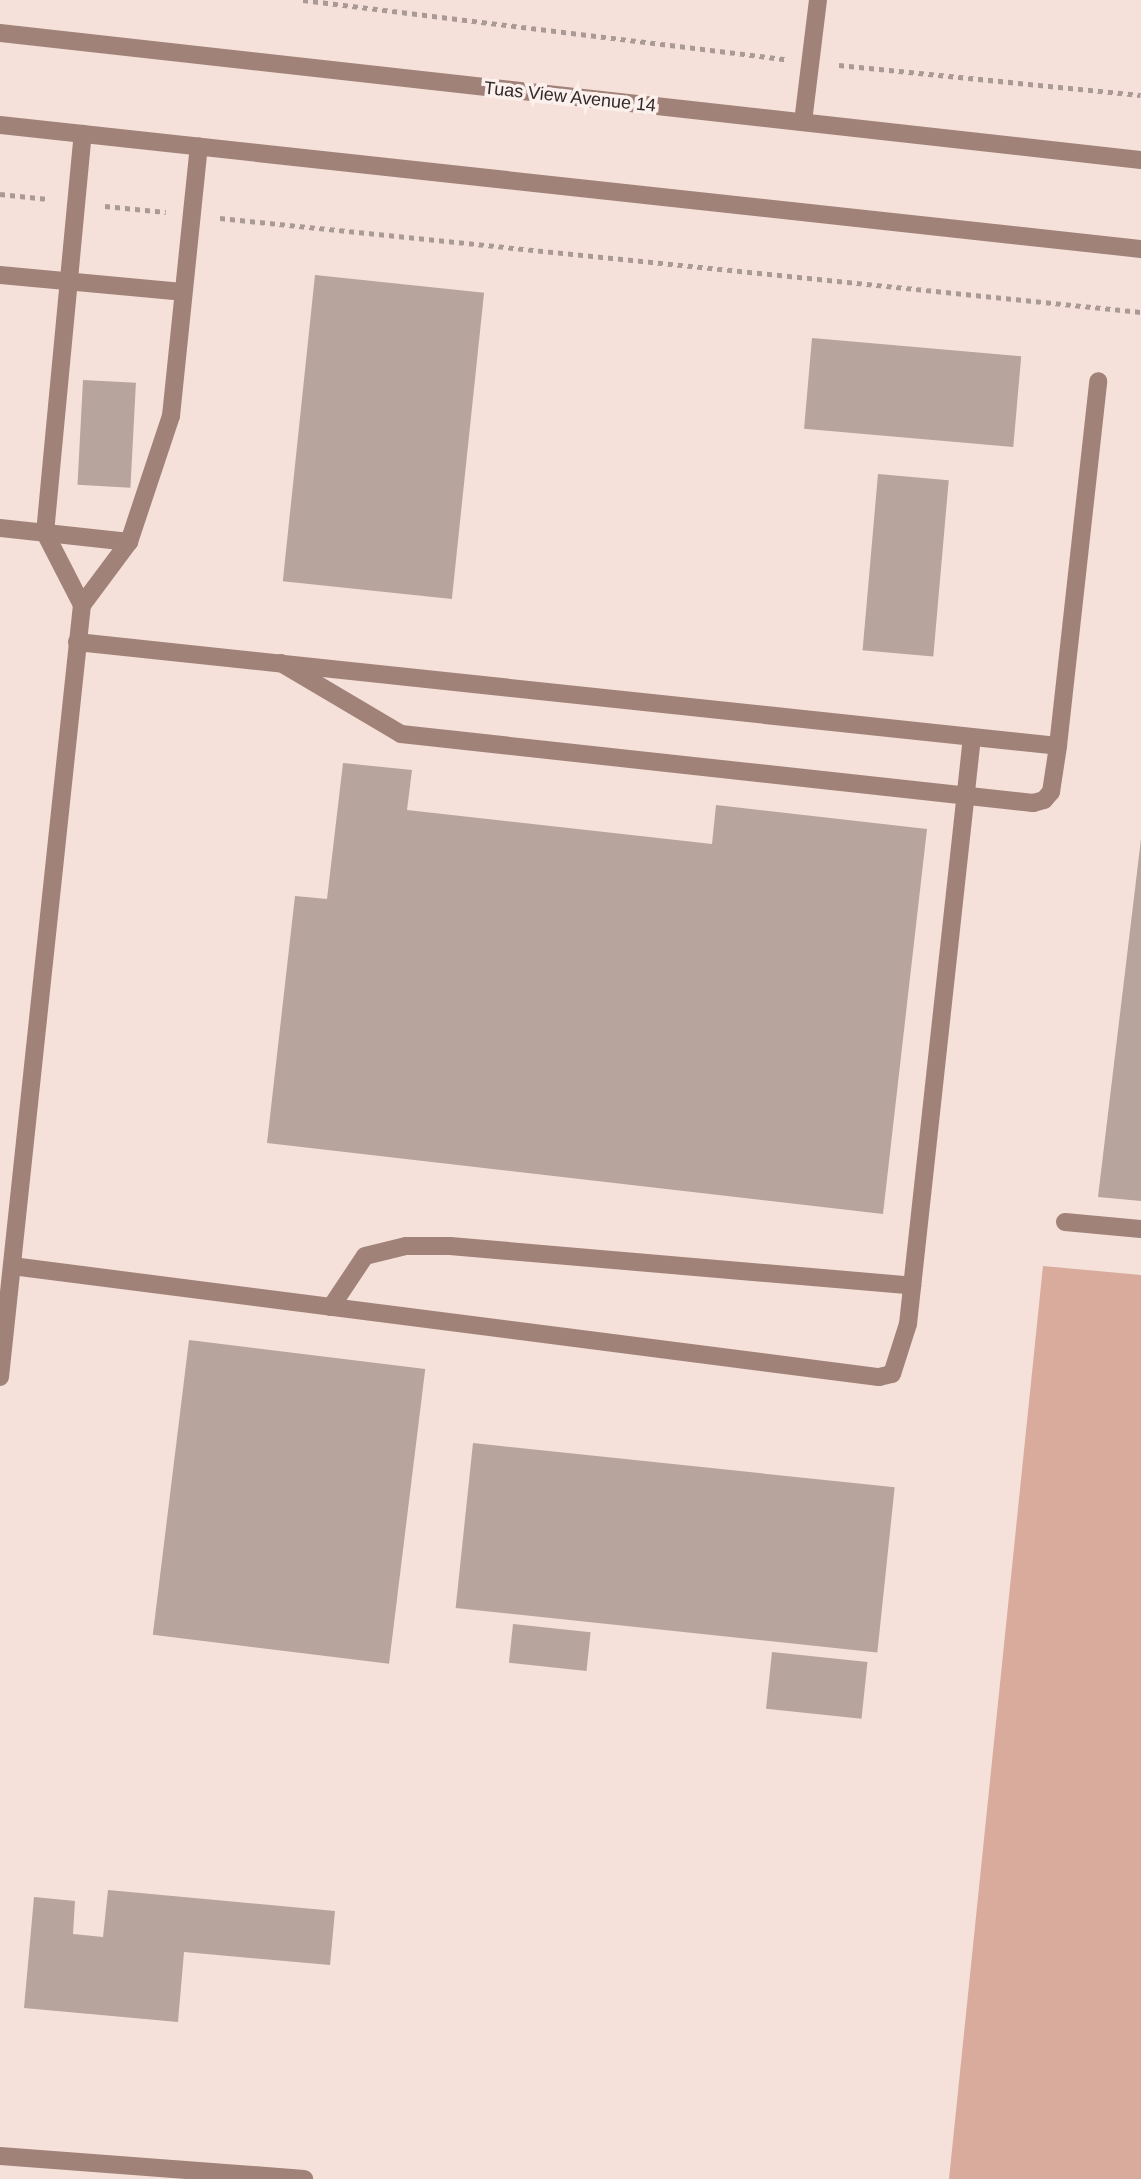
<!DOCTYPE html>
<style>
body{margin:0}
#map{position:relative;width:1141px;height:2179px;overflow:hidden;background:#f5e1da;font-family:Helvetica,sans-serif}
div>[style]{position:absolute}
.green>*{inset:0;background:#d8ab9c}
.building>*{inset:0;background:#b7a49d;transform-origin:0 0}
.path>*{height:4.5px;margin-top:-2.25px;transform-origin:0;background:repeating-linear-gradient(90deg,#a99a95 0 5px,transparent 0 10px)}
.minor>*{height:18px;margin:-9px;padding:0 9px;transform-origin:9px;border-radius:9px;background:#a18278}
span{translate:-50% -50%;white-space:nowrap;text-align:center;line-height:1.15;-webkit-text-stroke:7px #fcf0ec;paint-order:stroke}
.street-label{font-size:18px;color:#302927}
</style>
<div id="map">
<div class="green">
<div style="clip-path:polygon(1043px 1266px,1141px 1275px,1141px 2179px,949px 2179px)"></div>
</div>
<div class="building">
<div style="left:315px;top:275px;width:170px;height:308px;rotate:6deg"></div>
<div style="left:812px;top:338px;width:210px;height:91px;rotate:5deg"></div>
<div style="left:83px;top:380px;width:53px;height:105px;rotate:3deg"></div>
<div style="left:878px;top:474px;width:71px;height:177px;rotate:5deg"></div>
<div style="clip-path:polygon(343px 763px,412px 770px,407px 810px,712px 844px,716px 805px,927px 829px,883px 1214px,267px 1143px,295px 896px,327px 899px)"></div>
<div style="clip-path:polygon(1141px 839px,1141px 1201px,1098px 1197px)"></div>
<div style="left:189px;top:1340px;width:238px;height:297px;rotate:7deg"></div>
<div style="left:473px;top:1443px;width:424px;height:166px;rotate:6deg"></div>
<div style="left:513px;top:1624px;width:78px;height:39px;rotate:6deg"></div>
<div style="left:772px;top:1652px;width:96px;height:57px;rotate:6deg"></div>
<div style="clip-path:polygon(108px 1890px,335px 1911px,330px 1965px,184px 1952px,178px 2022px,24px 2008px,34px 1897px,75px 1901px,73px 1934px,103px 1937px)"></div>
</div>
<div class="path">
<div style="left:303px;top:0;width:486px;rotate:7deg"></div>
<div style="left:839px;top:65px;width:303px;rotate:5.7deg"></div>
<div style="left:0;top:194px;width:48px;rotate:5.9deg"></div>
<div style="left:105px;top:206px;width:61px;rotate:5.6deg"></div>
<div style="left:220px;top:218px;width:926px;rotate:5.83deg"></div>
</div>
<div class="minor">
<div style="left:0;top:33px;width:1148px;rotate:6.35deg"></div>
<div style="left:803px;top:122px;width:123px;rotate:-83deg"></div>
<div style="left:0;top:125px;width:1148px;rotate:6.2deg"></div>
<div style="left:0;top:275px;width:183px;rotate:5.3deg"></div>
<div style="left:0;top:528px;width:130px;rotate:6.2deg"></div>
<div style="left:82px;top:605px;width:81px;rotate:-117.2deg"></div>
<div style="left:45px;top:533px;width:401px;rotate:-84.6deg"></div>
<div style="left:77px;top:642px;width:986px;rotate:6.05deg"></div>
<div style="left:281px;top:663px;width:139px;rotate:30.6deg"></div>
<div style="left:401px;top:734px;width:636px;rotate:6.23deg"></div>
<div style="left:1033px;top:803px;width:11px;rotate:-15deg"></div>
<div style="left:1044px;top:800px;width:11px;rotate:-49deg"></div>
<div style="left:1051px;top:792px;width:47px;rotate:-81.3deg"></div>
<div style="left:1058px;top:746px;width:367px;rotate:-83.7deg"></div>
<div style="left:1065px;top:1222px;width:76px;rotate:5.3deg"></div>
<div style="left:12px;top:1266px;width:874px;rotate:7.3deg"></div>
<div style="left:879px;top:1377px;width:13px;rotate:-13deg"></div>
<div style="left:892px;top:1374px;width:52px;rotate:-72.3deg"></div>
<div style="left:908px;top:1324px;width:590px;rotate:-83.78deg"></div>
<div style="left:331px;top:1307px;width:61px;rotate:-56.3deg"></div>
<div style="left:365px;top:1256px;width:42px;rotate:-13.7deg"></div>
<div style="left:406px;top:1246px;width:44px"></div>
<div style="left:450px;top:1246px;width:464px;rotate:4.9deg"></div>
<div style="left:0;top:1377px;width:776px;rotate:-83.94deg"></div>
<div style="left:82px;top:605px;width:79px;rotate:-53.3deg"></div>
<div style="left:129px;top:542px;width:133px;rotate:-71.6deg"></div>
<div style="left:171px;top:416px;width:271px;rotate:-84.1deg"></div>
<div style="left:0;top:2156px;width:305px;rotate:4.3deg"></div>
</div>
<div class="street-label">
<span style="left:570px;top:97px;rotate:6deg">Tuas View Avenue 14</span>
</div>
</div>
